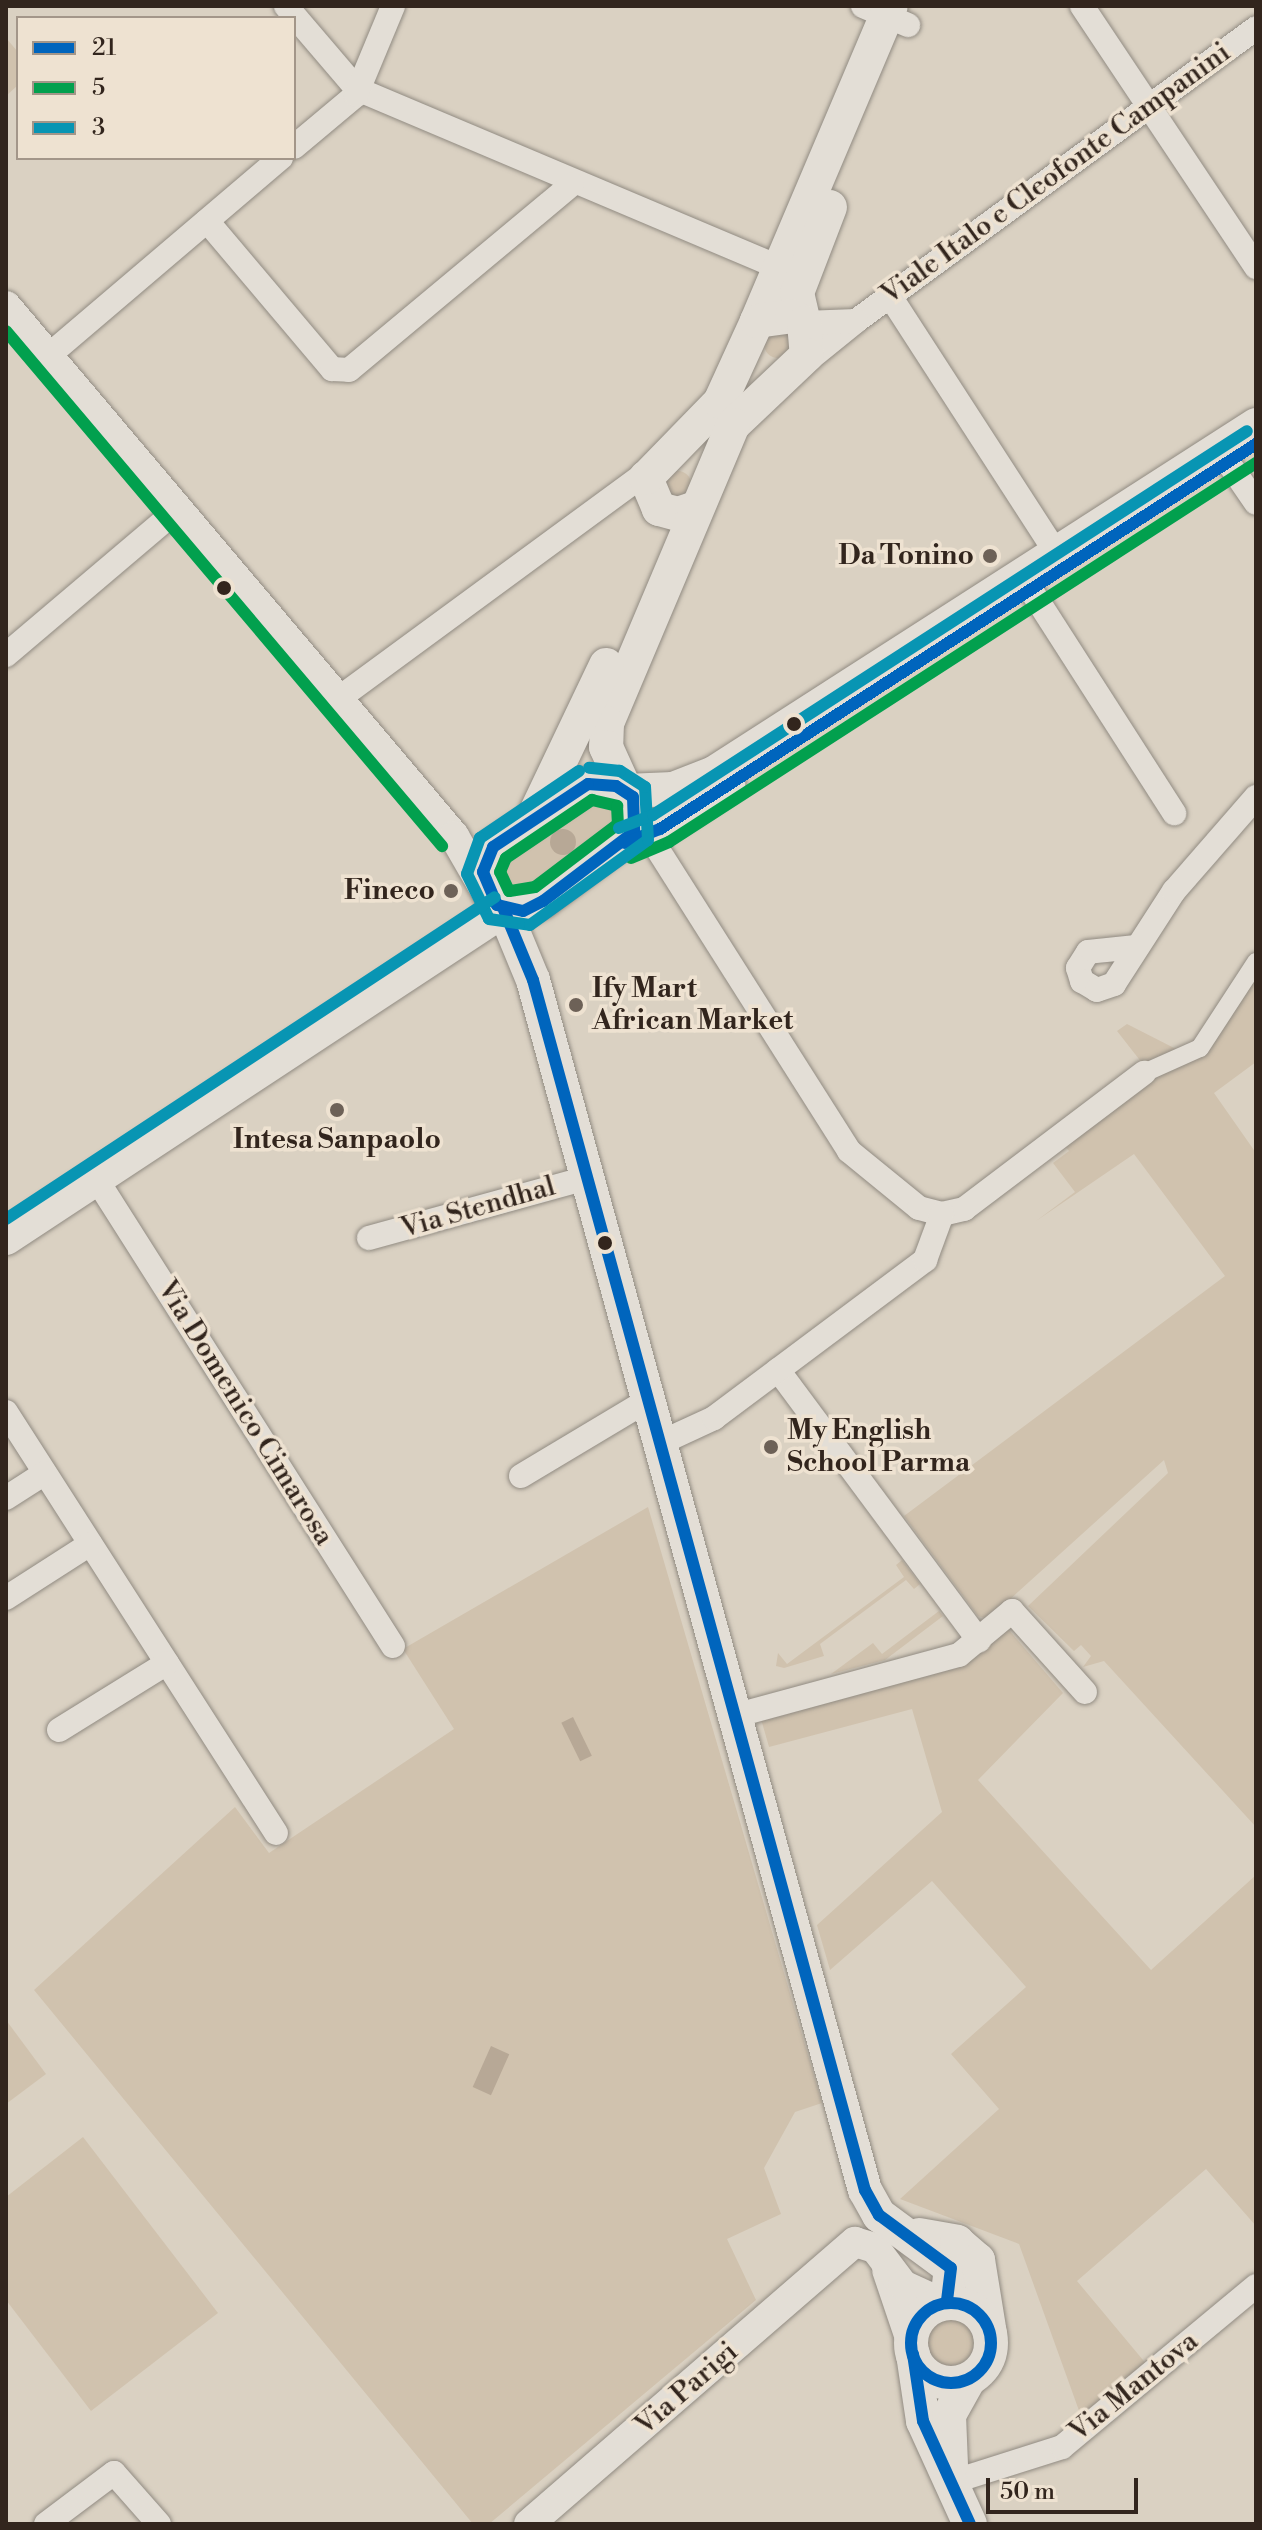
<!DOCTYPE html>
<style>
body{margin:0}
#map{position:relative;width:1262px;height:2530px;overflow:hidden;background:#dad1c2;font-family:"Libre Bodoni",serif}
div>[style]{position:absolute}
.green>*{inset:0;background:#d0c2ae}
.round{border-radius:50%}
.water>*{inset:0;background:#b7a896;transform-origin:0 0}
.roads{filter:drop-shadow(0 0 2px #918b82) drop-shadow(0 0 2px #918b82)}
.pedestrian>*{height:18px;margin:-9px;padding:0 9px;transform-origin:9px;border-radius:9px;background:#e3ded6}
.minor>*{height:24px;margin:-12px;padding:0 12px;transform-origin:12px;border-radius:12px;background:#e3ded6}
.tertiary>*{height:30px;margin:-15px;padding:0 15px;transform-origin:15px;border-radius:15px;background:#e3ded6}
.secondary>*{height:34px;margin:-17px;padding:0 17px;transform-origin:17px;border-radius:17px;background:#e3ded6}
.secondary>.ring{margin:-17px;padding:0;box-sizing:content-box;background:none;border:34px solid #e3ded6;border-radius:50%}
.bus-1>*{height:12px;margin:-6px;padding:0 6px;transform-origin:6px;border-radius:6px;background:#0065bd}
.bus-1>.ring{margin:-6px;padding:0;box-sizing:content-box;background:none;border:12px solid #0065bd;border-radius:50%}
.bus-2>*{height:12px;margin:-6px;padding:0 6px;transform-origin:6px;border-radius:6px;background:#02a04e}
.bus-3>*{height:12px;margin:-6px;padding:0 6px;transform-origin:6px;border-radius:6px;background:#0895b3}
.dots>*{width:22px;height:22px;translate:-50% -50%;box-sizing:border-box;border:4px solid #eee2d1;border-radius:50%}
span{translate:-50% -50%;white-space:nowrap;text-align:center;line-height:1.15;-webkit-text-stroke:7px #eee2d1;paint-order:stroke}
.street-label{font-size:28px;color:#32251d}
.poi-label{font-size:28px;color:#32251d;font-weight:700}
.right{translate:-100% -50%;text-align:right}
.left{translate:0 -50%;text-align:left}
.frame{position:absolute;inset:0;border:8px solid #32251d;pointer-events:none}
.legend{position:absolute;left:16px;top:16px;width:280px;height:144px;box-sizing:border-box;background:#eee2d1;border:2px solid #a39689;margin:0;padding:10px 14px;list-style:none;font-size:24px;color:#32251d}
.legend li{display:flex;align-items:center;gap:16px;height:40px}
.legend b{width:40px;border:2px solid #a39689}
.scale{position:absolute;left:986px;top:2478px;width:152px;height:36px;box-sizing:border-box;border:4px solid #32251d;border-top:0;padding-left:10px;font-size:24px;line-height:28px;white-space:nowrap;color:#32251d;-webkit-text-stroke:6px #eee2d1;paint-order:stroke}
</style>
<div id="map">
<div class="green">
<div style="clip-path:polygon(6px 38px,18px 52px,18px 85px,6px 96px)"></div>
<div class="round" style="left:764px;top:330px;width:28px;height:28px"></div>
<div class="round" style="left:665px;top:471px;width:26px;height:26px"></div>
<div style="clip-path:polygon(600px 799px,616px 801px,622px 821px,528px 886px,510px 884px,503px 868px,511px 856px)"></div>
<div style="clip-path:polygon(1256px 949px,1256px 1062px,1214px 1093px,1256px 1153px,1256px 1827px,1104px 1661px,1083px 1667px,1091px 1656px,1081px 1645px,1074px 1651px,1028px 1606px,1168px 1473px,1164px 1460px,988px 1619px,978px 1616px,904px 1516px,1225px 1276px,1134px 1154px,1036px 1221px,1075px 1192px,1053px 1163px,1069px 1151px,1063px 1144px,1153px 1077px,1117px 1031px,1127px 1024px,1180px 1051px,1195px 1042px)"></div>
<div style="clip-path:polygon(648px 1507px,822px 2103px,795px 2112px,764px 2168px,781px 2214px,727px 2239px,756px 2300px,489px 2524px,473px 2524px,34px 1990px,235px 1807px,269px 1853px,454px 1729px,403px 1649px)"></div>
<div style="clip-path:polygon(902px 1560px,920px 1584px,914px 1589px,906px 1580px,820px 1644px,824px 1656px,784px 1668px,776px 1666px,778px 1653px,787px 1664px,904px 1577px,896px 1565px)"></div>
<div style="clip-path:polygon(939px 1611px,943px 1616px,885px 1660px,831px 1674px,873px 1643px,882px 1654px)"></div>
<div style="clip-path:polygon(1008px 1629px,1063px 1693px,978px 1780px,1151px 1970px,1256px 1875px,1256px 2226px,1206px 2169px,1077px 2281px,1148px 2366px,1082px 2419px,1019px 2244px,900px 2199px,999px 2109px,951px 2054px,1026px 1987px,932px 1881px,830px 1970px,817px 1925px,942px 1812px,912px 1709px,769px 1747px,761px 1719px,967px 1662px)"></div>
<div style="clip-path:polygon(6px 2020px,46px 2074px,6px 2104px)"></div>
<div style="clip-path:polygon(83px 2137px,218px 2313px,91px 2411px,6px 2300px,6px 2197px)"></div>
<div class="round" style="left:928px;top:2320px;width:46px;height:46px"></div>
</div>
<div class="water">
<div class="round" style="left:550px;top:829px;width:26px;height:26px"></div>
<div style="left:573px;top:1717px;width:43px;height:13px;rotate:64deg"></div>
<div style="left:491px;top:2046px;width:20px;height:45px;rotate:24deg"></div>
</div>
<div class="roads">
<div class="pedestrian">
<div style="left:1144px;top:1073px;width:61px;rotate:-24.1deg"></div>
<div style="left:1200px;top:1048px;width:103px;rotate:-56.9deg"></div>
</div>
<div class="minor">
<div style="left:286px;top:6px;width:109px;rotate:49.5deg"></div>
<div style="left:357px;top:89px;width:457px;rotate:22.9deg"></div>
<div style="left:863px;top:6px;width:49px;rotate:22.9deg"></div>
<div style="left:1082px;top:6px;width:314px;rotate:56.3deg"></div>
<div style="left:294px;top:147px;width:81px;rotate:-40deg"></div>
<div style="left:356px;top:95px;width:96px;rotate:-67.4deg"></div>
<div style="left:207px;top:221px;width:194px;rotate:49.8deg"></div>
<div style="left:332px;top:369px;width:17px;rotate:3deg"></div>
<div style="left:349px;top:370px;width:290px;rotate:-39.8deg"></div>
<div style="left:890px;top:296px;width:307px;rotate:57.1deg"></div>
<div style="left:856px;top:321px;width:496px;rotate:-36.2deg"></div>
<div style="left:48px;top:356px;width:306px;rotate:-40.4deg"></div>
<div style="left:797px;top:369px;width:76px;rotate:-39.1deg"></div>
<div style="left:856px;top:321px;width:52px;rotate:177.8deg"></div>
<div style="left:1219px;top:449px;width:65px;rotate:55.6deg"></div>
<div style="left:1022px;top:576px;width:282px;rotate:57.3deg"></div>
<div style="left:6px;top:655px;width:224px;rotate:-40.3deg"></div>
<div style="left:338px;top:699px;width:393px;rotate:-36.3deg"></div>
<div style="left:648px;top:834px;width:375px;rotate:57.6deg"></div>
<div style="left:849px;top:1151px;width:90px;rotate:39.2deg"></div>
<div style="left:919px;top:1208px;width:24px;rotate:15deg"></div>
<div style="left:942px;top:1214px;width:23px;rotate:-13deg"></div>
<div style="left:964px;top:1209px;width:226px;rotate:-37.1deg"></div>
<div style="left:1136px;top:947px;width:48px;rotate:174.1deg"></div>
<div style="left:1088px;top:952px;width:19px;rotate:122deg"></div>
<div style="left:1078px;top:968px;width:14px;rotate:73deg"></div>
<div style="left:1082px;top:981px;width:17px;rotate:31deg"></div>
<div style="left:1097px;top:990px;width:18px;rotate:-19deg"></div>
<div style="left:1114px;top:984px;width:111px;rotate:-57.2deg"></div>
<div style="left:1174px;top:891px;width:125px;rotate:-48.9deg"></div>
<div style="left:97px;top:1180px;width:552px;rotate:57.58deg"></div>
<div style="left:369px;top:1238px;width:226px;rotate:-15.4deg"></div>
<div style="left:778px;top:1370px;width:337px;rotate:53.4deg"></div>
<div style="left:6px;top:1412px;width:500px;rotate:57.33deg"></div>
<div style="left:660px;top:1443px;width:60px;rotate:-24.8deg"></div>
<div style="left:714px;top:1418px;width:264px;rotate:-36.8deg"></div>
<div style="left:925px;top:1260px;width:49px;rotate:-69.7deg"></div>
<div style="left:521px;top:1476px;width:148px;rotate:-30.9deg"></div>
<div style="left:6px;top:1498px;width:46px;rotate:-32.7deg"></div>
<div style="left:6px;top:1598px;width:100px;rotate:-32.7deg"></div>
<div style="left:734px;top:1716px;width:233px;rotate:-15.2deg"></div>
<div style="left:959px;top:1655px;width:69px;rotate:-39.7deg"></div>
<div style="left:1012px;top:1611px;width:109px;rotate:48deg"></div>
<div style="left:59px;top:1730px;width:127px;rotate:-31.8deg"></div>
<div style="left:955px;top:2481px;width:112px;rotate:-17.6deg"></div>
<div style="left:1062px;top:2447px;width:252px;rotate:-39.7deg"></div>
<div style="left:46px;top:2524px;width:85px;rotate:-36.9deg"></div>
<div style="left:114px;top:2473px;width:68px;rotate:48.6deg"></div>
</div>
<div class="tertiary">
<div style="left:6px;top:306px;width:694px;rotate:49.79deg"></div>
<div style="left:454px;top:836px;width:68px;rotate:60deg"></div>
<div style="left:887px;top:2270px;width:78px;rotate:71.3deg"></div>
<div style="left:529px;top:2524px;width:431px;rotate:-40.9deg"></div>
<div style="left:855px;top:2242px;width:21px;rotate:17deg"></div>
<div style="left:875px;top:2248px;width:46px;rotate:52.9deg"></div>
<div style="left:903px;top:2285px;width:45px;rotate:24.9deg"></div>
</div>
<div class="secondary">
<div style="left:757px;top:321px;width:342px;rotate:-67deg"></div>
<div style="left:804px;top:323px;width:31px;rotate:-103deg"></div>
<div style="left:797px;top:293px;width:92px;rotate:-69deg"></div>
<div style="left:696px;top:508px;width:19px;rotate:162deg"></div>
<div style="left:678px;top:514px;width:20px;rotate:-165deg"></div>
<div style="left:659px;top:509px;width:34px;rotate:-113deg"></div>
<div style="left:646px;top:478px;width:106px;rotate:-45.8deg"></div>
<div style="left:720px;top:402px;width:89px;rotate:-65.4deg"></div>
<div style="left:757px;top:321px;width:35px;rotate:-8deg"></div>
<div style="left:792px;top:316px;width:14px;rotate:30deg"></div>
<div style="left:804px;top:323px;width:32px;rotate:85deg"></div>
<div style="left:807px;top:355px;width:102px;rotate:136.6deg"></div>
<div style="left:733px;top:425px;width:324px;rotate:112.9deg"></div>
<div style="left:607px;top:723px;width:24px;rotate:92deg"></div>
<div style="left:606px;top:747px;width:48px;rotate:65.6deg"></div>
<div style="left:626px;top:791px;width:47px;rotate:-2.4deg"></div>
<div style="left:673px;top:789px;width:44px;rotate:-21.3deg"></div>
<div style="left:714px;top:773px;width:644px;rotate:-32.7deg"></div>
<div style="left:588px;top:784px;width:28px;rotate:4deg"></div>
<div style="left:616px;top:786px;width:20px;rotate:33deg"></div>
<div style="left:633px;top:797px;width:35px;rotate:88deg"></div>
<div style="left:634px;top:832px;width:114px;rotate:142.8deg"></div>
<div style="left:543px;top:901px;width:22px;rotate:153deg"></div>
<div style="left:523px;top:911px;width:27px;rotate:-167deg"></div>
<div style="left:497px;top:905px;width:36px;rotate:-113deg"></div>
<div style="left:483px;top:872px;width:27px;rotate:-68deg"></div>
<div style="left:493px;top:847px;width:114px;rotate:-33.6deg"></div>
<div style="left:536px;top:812px;width:163px;rotate:-64.5deg"></div>
<div style="left:625px;top:843px;width:38px;rotate:-22deg"></div>
<div style="left:660px;top:829px;width:82px;rotate:-33.5deg"></div>
<div style="left:6px;top:1238px;width:596px;rotate:-33.37deg"></div>
<div style="left:504px;top:910px;width:76px;rotate:67.5deg"></div>
<div style="left:533px;top:980px;width:1255px;rotate:74.66deg"></div>
<div style="left:865px;top:2190px;width:29px;rotate:61deg"></div>
<div style="left:879px;top:2215px;width:89px;rotate:36.4deg"></div>
<div style="left:951px;top:2268px;width:35px;rotate:97deg"></div>
<div style="left:919px;top:2235px;width:39px;rotate:10deg"></div>
<div style="left:957px;top:2242px;width:28px;rotate:41deg"></div>
<div style="left:978px;top:2260px;width:75px;rotate:80.8deg"></div>
<div class="ring" style="left:911px;top:2303px;width:46px;height:46px"></div>
<div style="left:913px;top:2354px;width:68px;rotate:81.5deg"></div>
<div style="left:923px;top:2421px;width:113px;rotate:65.5deg"></div>
<div style="left:951px;top:2465px;width:50px;rotate:-92.3deg"></div>
<div style="left:949px;top:2415px;width:41px;rotate:-60.9deg"></div>
</div>
</div>
<div class="bus-1">
<div style="left:588px;top:784px;width:28px;rotate:4deg"></div>
<div style="left:616px;top:786px;width:20px;rotate:33deg"></div>
<div style="left:633px;top:797px;width:35px;rotate:88deg"></div>
<div style="left:634px;top:832px;width:114px;rotate:142.8deg"></div>
<div style="left:543px;top:901px;width:22px;rotate:153deg"></div>
<div style="left:523px;top:911px;width:27px;rotate:-167deg"></div>
<div style="left:497px;top:905px;width:36px;rotate:-113deg"></div>
<div style="left:483px;top:872px;width:27px;rotate:-68deg"></div>
<div style="left:493px;top:847px;width:114px;rotate:-33.6deg"></div>
<div style="left:625px;top:843px;width:38px;rotate:-22deg"></div>
<div style="left:660px;top:829px;width:710px;rotate:-32.86deg"></div>
<div style="left:504px;top:910px;width:76px;rotate:67.5deg"></div>
<div style="left:533px;top:980px;width:1255px;rotate:74.66deg"></div>
<div style="left:865px;top:2190px;width:29px;rotate:61deg"></div>
<div style="left:879px;top:2215px;width:89px;rotate:36.4deg"></div>
<div style="left:951px;top:2268px;width:35px;rotate:97deg"></div>
<div class="ring" style="left:911px;top:2303px;width:68px;height:68px"></div>
<div style="left:913px;top:2354px;width:68px;rotate:81.5deg"></div>
<div style="left:923px;top:2421px;width:113px;rotate:65.5deg"></div>
</div>
<div class="bus-2">
<div style="left:6px;top:331px;width:675px;rotate:49.75deg"></div>
<div style="left:592px;top:800px;width:26px;rotate:13deg"></div>
<div style="left:617px;top:806px;width:18px;rotate:87deg"></div>
<div style="left:618px;top:824px;width:104px;rotate:142.8deg"></div>
<div style="left:535px;top:887px;width:26px;rotate:171deg"></div>
<div style="left:509px;top:891px;width:21px;rotate:-115deg"></div>
<div style="left:500px;top:872px;width:15px;rotate:-67deg"></div>
<div style="left:506px;top:858px;width:104px;rotate:-34deg"></div>
<div style="left:631px;top:858px;width:41px;rotate:-22.8deg"></div>
<div style="left:669px;top:842px;width:699px;rotate:-32.85deg"></div>
</div>
<div class="bus-3">
<div style="left:579px;top:771px;width:120px;rotate:145.9deg"></div>
<div style="left:480px;top:838px;width:38px;rotate:110deg"></div>
<div style="left:467px;top:874px;width:50px;rotate:63.9deg"></div>
<div style="left:489px;top:919px;width:41px;rotate:8.3deg"></div>
<div style="left:530px;top:925px;width:145px;rotate:-35.8deg"></div>
<div style="left:648px;top:840px;width:53px;rotate:-93.2deg"></div>
<div style="left:645px;top:787px;width:30px;rotate:-147deg"></div>
<div style="left:620px;top:771px;width:31px;rotate:-174deg"></div>
<div style="left:619px;top:828px;width:36px;rotate:-21deg"></div>
<div style="left:653px;top:815px;width:707px;rotate:-32.88deg"></div>
<div style="left:6px;top:1219px;width:585px;rotate:-33.36deg"></div>
</div>
<div class="dots">
<div style="left:990px;top:556px;background:#6d6157"></div>
<div style="left:224px;top:588px;background:#32251d"></div>
<div style="left:794px;top:724px;background:#32251d"></div>
<div style="left:451px;top:891px;background:#6d6157"></div>
<div style="left:576px;top:1005px;background:#6d6157"></div>
<div style="left:337px;top:1110px;background:#6d6157"></div>
<div style="left:605px;top:1243px;background:#32251d"></div>
<div style="left:771px;top:1447px;background:#6d6157"></div>
</div>
<div class="street-label">
<span style="left:1056px;top:174px;rotate:-36deg">Viale Italo e Cleofonte Campanini</span>
<span style="left:478px;top:1208px;rotate:-16deg">Via Stendhal</span>
<span style="left:245px;top:1413px;rotate:58deg">Via Domenico Cimarosa</span>
<span style="left:1134px;top:2387px;rotate:-39deg">Via Mantova</span>
<span style="left:687px;top:2389px;rotate:-41deg">Via Parigi</span>
</div>
<div class="poi-label">
<span class="right" style="left:974px;top:556px">Da Tonino</span>
<span class="right" style="left:435px;top:891px">Fineco</span>
<span class="left" style="left:592px;top:1005px">Ify Mart<br>African Market</span>
<span style="left:337px;top:1140px">Intesa Sanpaolo</span>
<span class="left" style="left:787px;top:1447px">My English<br>School Parma</span>
</div>
<div class="frame"></div>
<ul class="legend">
<li><b style="height:10px;background:#0065bd"></b>21</li>
<li><b style="height:10px;background:#02a04e"></b>5</li>
<li><b style="height:10px;background:#0895b3"></b>3</li>
</ul>
<div class="scale">50 m</div>
</div>
